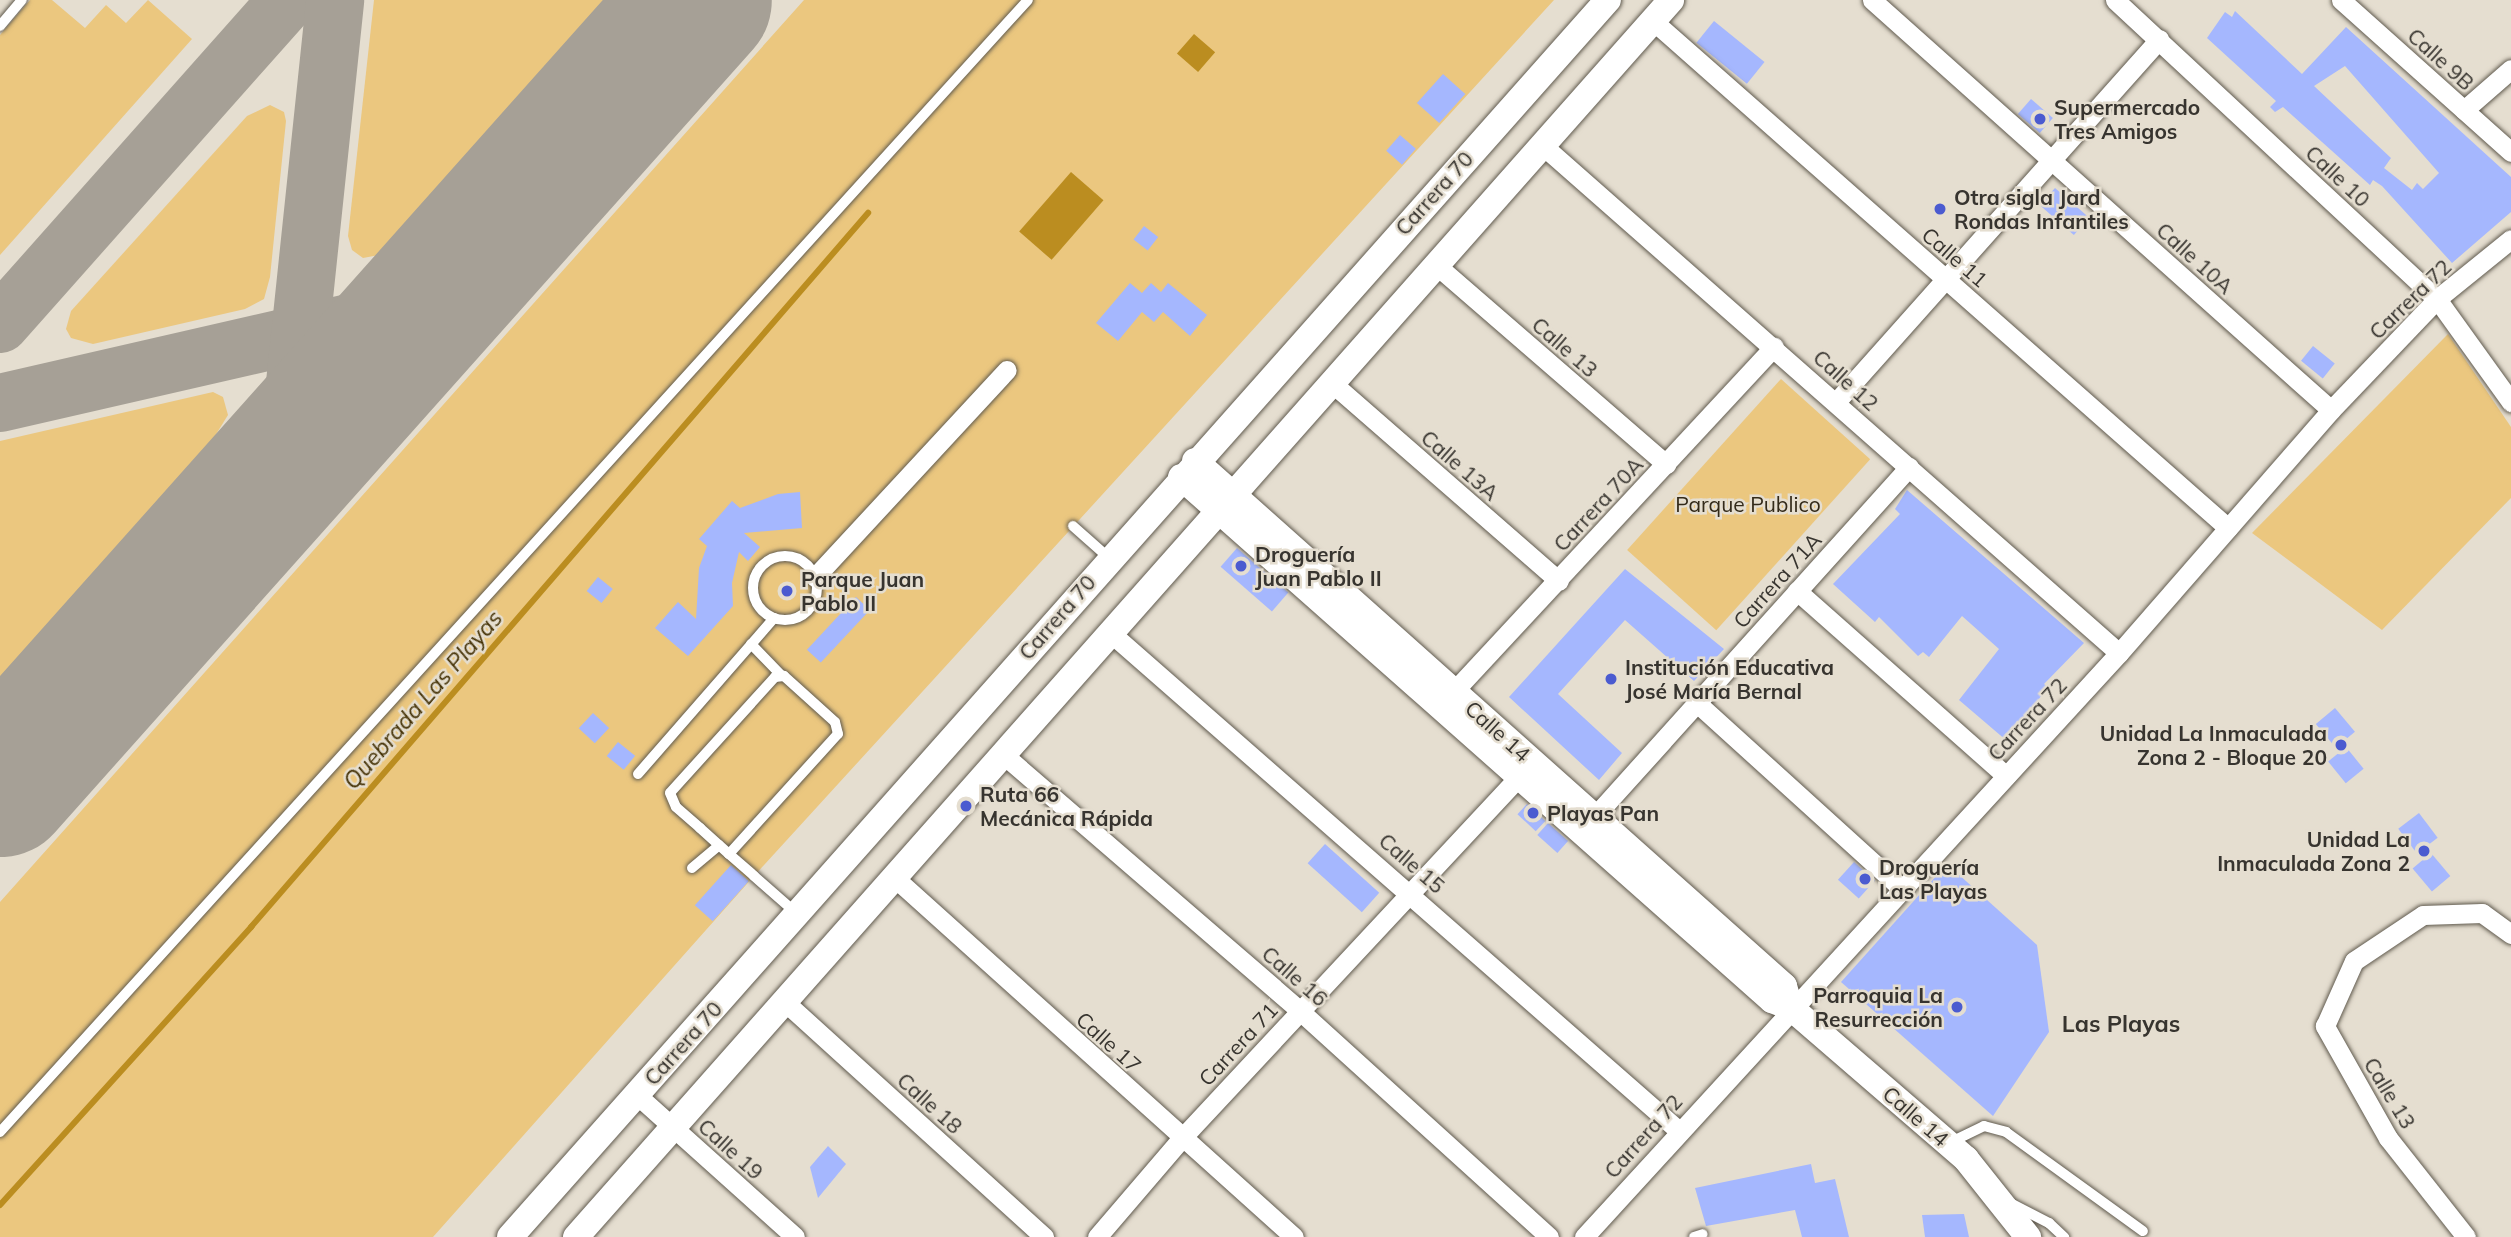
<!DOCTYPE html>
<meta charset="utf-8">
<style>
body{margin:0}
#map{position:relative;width:2511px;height:1237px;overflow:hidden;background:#e5ded0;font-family:Mulish,sans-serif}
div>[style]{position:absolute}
.green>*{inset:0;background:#ebc77f;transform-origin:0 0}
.water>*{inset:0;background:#bb8d20;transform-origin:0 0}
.stream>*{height:6px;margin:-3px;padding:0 3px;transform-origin:3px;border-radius:3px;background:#bb8d20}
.taxiway>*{height:58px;margin:-29px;padding:0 29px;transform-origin:29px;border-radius:29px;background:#a6a096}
.runway>*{height:145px;margin:-72.5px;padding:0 72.5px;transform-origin:72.5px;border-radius:72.5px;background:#a6a096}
.building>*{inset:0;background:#a5b7fe;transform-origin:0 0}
.roads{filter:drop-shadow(0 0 2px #605a4e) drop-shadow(0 0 2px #605a4e)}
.lane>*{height:10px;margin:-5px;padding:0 5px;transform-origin:5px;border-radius:5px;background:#fff}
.lane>.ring{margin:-5px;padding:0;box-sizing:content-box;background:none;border:10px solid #fff;border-radius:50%}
.street>*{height:19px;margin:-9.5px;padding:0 9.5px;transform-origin:9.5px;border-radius:9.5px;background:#fff}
.secondary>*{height:26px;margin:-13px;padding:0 13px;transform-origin:13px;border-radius:13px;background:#fff}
.dots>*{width:19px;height:19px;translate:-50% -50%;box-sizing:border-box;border:4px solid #e5ded0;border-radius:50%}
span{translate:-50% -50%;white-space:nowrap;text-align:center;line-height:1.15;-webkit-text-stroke:5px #e5ded0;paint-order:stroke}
.street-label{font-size:21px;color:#37342f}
.poi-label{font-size:21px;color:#37342f;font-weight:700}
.left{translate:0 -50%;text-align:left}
.right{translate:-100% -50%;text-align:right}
.park-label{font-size:21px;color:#332a19}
.water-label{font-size:23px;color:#463307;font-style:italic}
.neighbourhood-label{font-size:23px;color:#37342f;font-weight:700}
</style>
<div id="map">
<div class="green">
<div style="clip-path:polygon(30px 0,52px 0,85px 28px,106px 5px,126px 23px,148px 0,192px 39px,0 255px,0 35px)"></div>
<div style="clip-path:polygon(374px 0,606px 0,379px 255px,363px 258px,352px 250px,348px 236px)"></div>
<div style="clip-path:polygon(804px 0,1554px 0,754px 876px,433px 1237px,0 1237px,0 902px)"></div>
<div style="clip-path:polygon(270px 105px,284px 112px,286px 121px,270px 277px,264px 299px,245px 309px,93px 344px,71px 338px,66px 329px,71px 311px,247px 116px)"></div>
<div style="clip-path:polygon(2448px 334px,2511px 427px,2511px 498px,2382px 630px,2252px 533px)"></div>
<div style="left:1781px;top:379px;width:120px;height:230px;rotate:42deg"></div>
<div style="clip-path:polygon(213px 392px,223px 397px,228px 415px,210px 444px,0 680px,0 441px)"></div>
</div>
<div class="water">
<div style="left:1194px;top:34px;width:28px;height:26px;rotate:41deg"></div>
<div style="left:1071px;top:172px;width:43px;height:79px;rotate:41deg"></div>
</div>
<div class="stream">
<div style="left:0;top:1205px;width:375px;rotate:-47.9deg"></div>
<div style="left:251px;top:927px;width:944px;rotate:-49.17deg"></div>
</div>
<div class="taxiway">
<div style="left:0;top:324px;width:433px;rotate:-48.4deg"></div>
<div style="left:0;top:403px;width:407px;rotate:-12.9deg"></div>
<div style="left:397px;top:312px;width:45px;rotate:-24.9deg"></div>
<div style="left:268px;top:483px;width:48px;rotate:-64deg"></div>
<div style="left:289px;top:440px;width:442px;rotate:-84deg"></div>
</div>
<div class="runway">
<div style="left:0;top:784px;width:1050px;rotate:-48.28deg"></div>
</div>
<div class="building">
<div style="clip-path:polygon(evenodd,2235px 11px,2302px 74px,2346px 27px,2511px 177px,2511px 212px,2452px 263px,2382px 186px,2373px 180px,2370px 185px,2283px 107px,2275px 112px,2270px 107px,2276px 101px,2207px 38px,2225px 12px,2232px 17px,2235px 11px,2345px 66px,2439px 173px,2423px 189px,2417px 183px,2412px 190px,2384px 168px,2391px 158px,2314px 86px,2345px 66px)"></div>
<div style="left:1714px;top:21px;width:65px;height:28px;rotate:39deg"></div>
<div style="left:1443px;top:74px;width:30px;height:39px;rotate:42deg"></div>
<div style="left:2031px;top:99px;width:29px;height:20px;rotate:41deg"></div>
<div style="left:1400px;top:135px;width:21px;height:21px;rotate:41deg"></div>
<div style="left:2055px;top:188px;width:45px;height:23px;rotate:41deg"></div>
<div style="left:1144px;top:226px;width:18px;height:17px;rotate:38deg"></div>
<div style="clip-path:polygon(1130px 283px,1142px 293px,1151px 283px,1161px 292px,1168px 283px,1207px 315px,1190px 336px,1163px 312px,1154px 322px,1142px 312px,1118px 341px,1096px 323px)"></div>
<div style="left:2313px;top:346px;width:28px;height:19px;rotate:39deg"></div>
<div style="clip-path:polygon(1907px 490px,2084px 643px,2044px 684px,2048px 687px,2007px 741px,1959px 700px,1999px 649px,1962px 616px,1929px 657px,1923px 652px,1918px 656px,1879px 617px,1875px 622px,1833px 584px,1900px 514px,1895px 509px)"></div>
<div style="clip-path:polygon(800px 492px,802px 528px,744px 533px,760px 547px,748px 561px,739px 552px,732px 583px,733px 606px,688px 656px,655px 628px,678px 602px,696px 619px,699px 568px,707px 546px,699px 539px,732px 501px,740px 508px,778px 494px)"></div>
<div style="left:1237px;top:548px;width:68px;height:25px;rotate:41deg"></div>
<div style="clip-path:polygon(1625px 569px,1724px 649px,1694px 681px,1625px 620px,1558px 694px,1622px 753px,1599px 780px,1509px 697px)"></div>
<div style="left:598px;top:577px;width:19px;height:18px;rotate:39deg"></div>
<div style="left:856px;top:597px;width:19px;height:72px;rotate:43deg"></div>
<div style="left:2335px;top:708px;width:31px;height:25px;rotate:50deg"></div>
<div style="left:593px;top:713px;width:22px;height:21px;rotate:43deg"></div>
<div style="left:618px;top:742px;width:22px;height:18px;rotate:39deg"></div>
<div style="left:2346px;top:747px;width:28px;height:23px;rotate:51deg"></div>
<div style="left:1527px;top:804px;width:25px;height:14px;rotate:43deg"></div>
<div style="left:2419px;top:813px;width:31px;height:26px;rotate:53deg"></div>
<div style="left:1548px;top:823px;width:27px;height:16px;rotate:42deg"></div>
<div style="left:1325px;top:844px;width:73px;height:26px;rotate:42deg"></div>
<div style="left:2431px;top:853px;width:30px;height:24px;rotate:50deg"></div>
<div style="left:1854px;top:862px;width:28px;height:24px;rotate:42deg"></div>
<div style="clip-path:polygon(1947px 864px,2037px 945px,2049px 1032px,1993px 1116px,1841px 982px)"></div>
<div style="left:731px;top:865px;width:24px;height:54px;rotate:42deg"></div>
<div style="clip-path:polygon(828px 1146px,846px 1164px,818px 1198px,810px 1167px)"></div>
<div style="clip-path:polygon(1811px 1164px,1815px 1183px,1835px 1179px,1849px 1237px,1802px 1237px,1795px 1210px,1706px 1226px,1695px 1188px)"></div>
<div style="clip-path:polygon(1964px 1214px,1969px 1237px,1925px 1237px,1922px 1215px)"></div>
</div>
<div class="roads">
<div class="lane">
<div style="left:0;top:26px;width:34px;rotate:-50deg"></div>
<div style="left:1073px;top:526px;width:48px;rotate:41.6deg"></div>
<div class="ring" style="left:753px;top:556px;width:54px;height:54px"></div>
<div style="left:751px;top:644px;width:43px;rotate:45.9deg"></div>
<div style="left:638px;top:774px;width:207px;rotate:-48.9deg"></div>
<div style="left:729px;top:854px;width:162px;rotate:-47.8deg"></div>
<div style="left:838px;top:734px;width:12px;rotate:-104deg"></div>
<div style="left:835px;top:722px;width:69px;rotate:-138deg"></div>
<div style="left:784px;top:676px;width:9px;rotate:174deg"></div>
<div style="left:775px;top:677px;width:156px;rotate:132.2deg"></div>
<div style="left:670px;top:793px;width:15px;rotate:67deg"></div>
<div style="left:676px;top:807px;width:32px;rotate:41deg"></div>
<div style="left:700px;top:828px;width:25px;rotate:42deg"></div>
<div style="left:719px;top:845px;width:13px;rotate:42deg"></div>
<div style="left:729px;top:854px;width:33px;rotate:41deg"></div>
<div style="left:754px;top:876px;width:55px;rotate:41.3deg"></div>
<div style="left:692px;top:868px;width:35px;rotate:-40deg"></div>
<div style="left:0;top:1132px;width:1529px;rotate:-47.76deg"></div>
<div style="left:1949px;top:1143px;width:39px;rotate:-26deg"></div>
<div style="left:1984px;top:1126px;width:23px;rotate:15deg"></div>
<div style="left:2006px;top:1132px;width:169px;rotate:35.9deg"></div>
<div style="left:2012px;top:1204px;width:42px;rotate:27.2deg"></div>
<div style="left:2049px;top:1223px;width:21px;rotate:43deg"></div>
<div style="left:1694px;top:1237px;width:9px;rotate:-18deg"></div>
</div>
<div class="street">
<div style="left:1872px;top:0;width:615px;rotate:41.77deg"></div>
<div style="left:2115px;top:0;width:439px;rotate:42.9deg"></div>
<div style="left:2437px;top:299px;width:127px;rotate:54.3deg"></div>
<div style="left:2341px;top:0;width:228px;rotate:41.8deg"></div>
<div style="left:1652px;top:20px;width:768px;rotate:41.41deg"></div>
<div style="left:2464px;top:110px;width:62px;rotate:-41.1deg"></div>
<div style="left:1541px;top:144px;width:770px;rotate:41.37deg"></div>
<div style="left:1435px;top:264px;width:306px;rotate:40.9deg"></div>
<div style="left:1332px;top:383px;width:301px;rotate:41.1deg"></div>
<div style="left:1836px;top:402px;width:486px;rotate:-48.3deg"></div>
<div style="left:815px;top:577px;width:282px;rotate:-47.2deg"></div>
<div style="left:1797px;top:591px;width:279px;rotate:41.5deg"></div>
<div style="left:1113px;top:635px;width:751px;rotate:41.22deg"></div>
<div style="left:1454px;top:691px;width:470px;rotate:-47.1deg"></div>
<div style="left:1697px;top:703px;width:277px;rotate:42.2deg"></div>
<div style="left:1005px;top:756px;width:390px;rotate:40.8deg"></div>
<div style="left:1300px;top:1011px;width:336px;rotate:42.2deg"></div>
<div style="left:1594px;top:817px;width:471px;rotate:-48deg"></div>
<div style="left:896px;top:879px;width:535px;rotate:41.97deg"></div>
<div style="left:785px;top:1002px;width:350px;rotate:42.2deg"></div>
<div style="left:637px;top:1095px;width:212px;rotate:41.9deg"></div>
<div style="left:1097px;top:1237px;width:129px;rotate:-49.4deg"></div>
<div style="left:1181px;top:1139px;width:507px;rotate:-47deg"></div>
<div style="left:1584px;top:1237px;width:792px;rotate:-47.51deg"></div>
<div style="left:2119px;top:653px;width:322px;rotate:-48.9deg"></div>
<div style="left:2331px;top:410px;width:153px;rotate:-46.3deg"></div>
<div style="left:2437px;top:299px;width:95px;rotate:-39deg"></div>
<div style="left:2466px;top:1237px;width:126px;rotate:-128.2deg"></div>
<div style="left:2388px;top:1138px;width:129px;rotate:-119.4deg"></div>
<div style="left:2325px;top:1026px;width:71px;rotate:-66deg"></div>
<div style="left:2354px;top:961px;width:83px;rotate:-33.7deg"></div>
<div style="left:2423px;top:915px;width:59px;rotate:-1.9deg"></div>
<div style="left:2482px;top:913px;width:36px;rotate:36deg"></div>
</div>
<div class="secondary">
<div style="left:1195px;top:461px;width:789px;rotate:41.71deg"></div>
<div style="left:1784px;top:986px;width:22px;rotate:74deg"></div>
<div style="left:1181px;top:477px;width:789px;rotate:41.51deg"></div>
<div style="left:1772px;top:1000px;width:19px;rotate:21deg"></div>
<div style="left:1790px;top:1007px;width:233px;rotate:40.8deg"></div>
<div style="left:1966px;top:1159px;width:100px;rotate:51.5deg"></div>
<div style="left:510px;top:1237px;width:1654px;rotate:-48.41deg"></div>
<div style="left:576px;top:1237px;width:1652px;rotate:-48.48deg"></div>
</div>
</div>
<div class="dots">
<div style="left:2040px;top:119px;background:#4b5bd0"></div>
<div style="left:1940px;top:209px;background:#4b5bd0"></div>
<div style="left:1241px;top:566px;background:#4b5bd0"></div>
<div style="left:787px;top:591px;background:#4b5bd0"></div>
<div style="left:1611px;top:679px;background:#4b5bd0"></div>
<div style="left:2341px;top:745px;background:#4b5bd0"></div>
<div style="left:966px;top:806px;background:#4b5bd0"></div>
<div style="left:1533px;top:813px;background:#4b5bd0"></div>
<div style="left:2424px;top:851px;background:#4b5bd0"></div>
<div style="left:1865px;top:879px;background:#4b5bd0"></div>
<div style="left:1957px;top:1007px;background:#4b5bd0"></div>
</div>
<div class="street-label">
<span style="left:2441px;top:59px;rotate:42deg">Calle 9B</span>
<span style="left:2338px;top:176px;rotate:43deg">Calle 10</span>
<span style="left:1434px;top:193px;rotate:-48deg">Carrera 70</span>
<span style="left:1955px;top:257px;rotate:41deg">Calle 11</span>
<span style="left:2195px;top:258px;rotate:42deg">Calle 10A</span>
<span style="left:2410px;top:299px;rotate:-44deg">Carrera 72</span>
<span style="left:1565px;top:347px;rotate:41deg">Calle 13</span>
<span style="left:1846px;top:380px;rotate:42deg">Calle 12</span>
<span style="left:1460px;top:465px;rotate:41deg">Calle 13A</span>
<span style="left:1598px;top:504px;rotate:-47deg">Carrera 70A</span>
<span style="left:1777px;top:580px;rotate:-48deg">Carrera 71A</span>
<span style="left:1057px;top:617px;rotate:-49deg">Carrera 70</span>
<span style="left:2027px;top:719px;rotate:-47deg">Carrera 72</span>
<span style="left:1498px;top:731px;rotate:42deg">Calle 14</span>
<span style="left:1412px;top:863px;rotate:41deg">Calle 15</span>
<span style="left:1295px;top:976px;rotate:41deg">Calle 16</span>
<span style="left:1109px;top:1042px;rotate:42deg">Calle 17</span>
<span style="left:683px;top:1043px;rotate:-48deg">Carrera 70</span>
<span style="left:1238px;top:1044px;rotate:-47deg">Carrera 71</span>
<span style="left:2390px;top:1093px;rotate:59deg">Calle 13</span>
<span style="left:930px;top:1103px;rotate:42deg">Calle 18</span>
<span style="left:1916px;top:1116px;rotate:41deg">Calle 14</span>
<span style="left:1643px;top:1136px;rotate:-48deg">Carrera 72</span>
<span style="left:731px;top:1149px;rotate:42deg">Calle 19</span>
</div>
<div class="poi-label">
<span class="left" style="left:2054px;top:119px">Supermercado<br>Tres Amigos</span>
<span class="left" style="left:1954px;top:209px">Otra sigla Jard<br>Rondas Infantiles</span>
<span class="left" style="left:1255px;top:566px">Droguería<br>Juan Pablo II</span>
<span class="left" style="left:801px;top:591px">Parque Juan<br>Pablo II</span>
<span class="left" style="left:1625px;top:679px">Institución Educativa<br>José María Bernal</span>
<span class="right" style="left:2327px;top:745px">Unidad La Inmaculada<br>Zona 2 - Bloque 20</span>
<span class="left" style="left:980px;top:806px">Ruta 66<br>Mecánica Rápida</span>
<span class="left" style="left:1547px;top:813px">Playas Pan</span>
<span class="right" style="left:2410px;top:851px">Unidad La<br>Inmaculada Zona 2</span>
<span class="left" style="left:1879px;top:879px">Droguería<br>Las Playas</span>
<span class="right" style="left:1943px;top:1007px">Parroquia La<br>Resurrección</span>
</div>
<div class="park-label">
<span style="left:1748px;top:504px">Parque Publico</span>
</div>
<div class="water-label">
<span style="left:423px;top:700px;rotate:-49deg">Quebrada Las Playas</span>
</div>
<div class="neighbourhood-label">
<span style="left:2121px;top:1024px">Las Playas</span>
</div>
</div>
